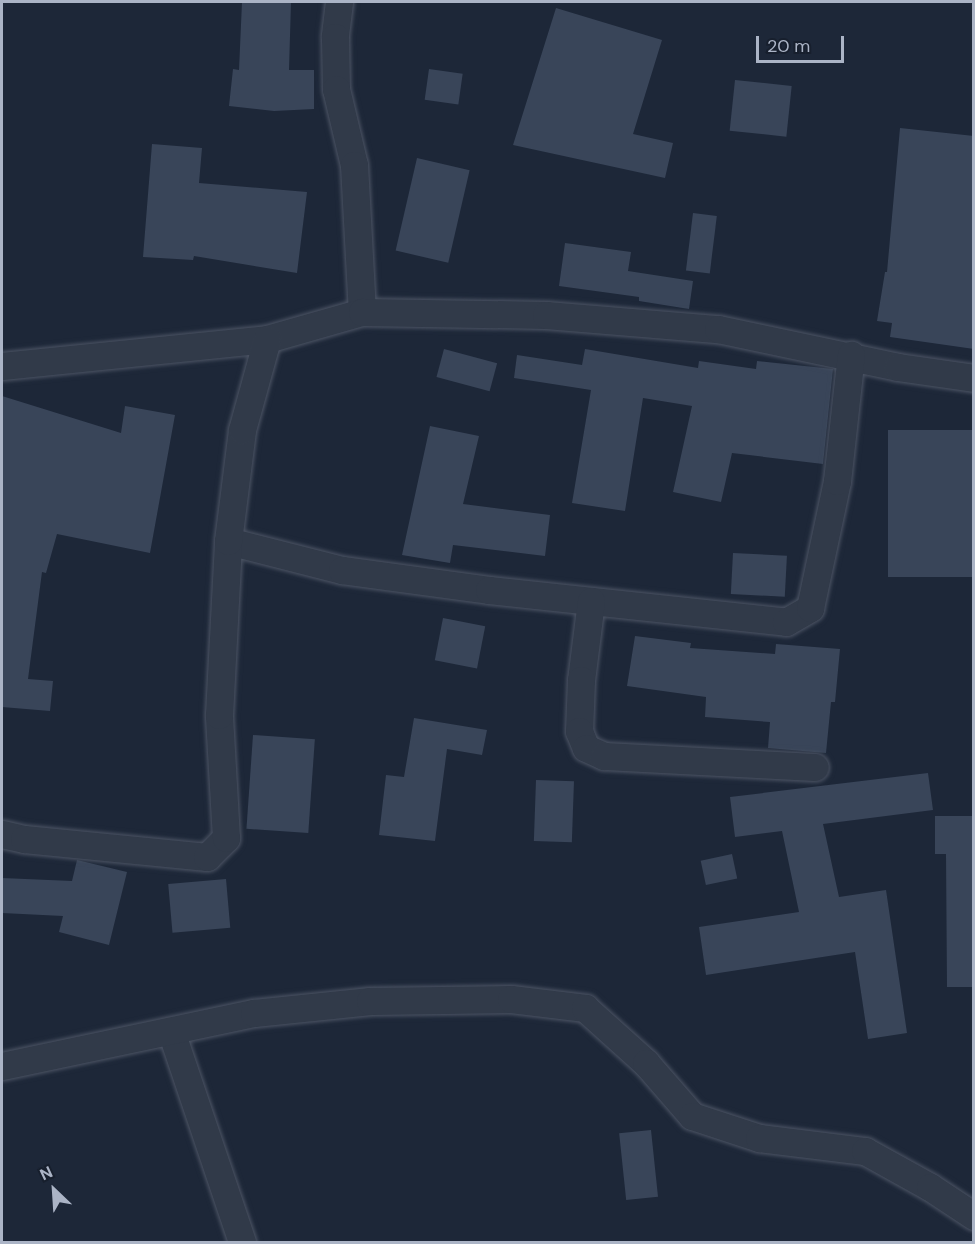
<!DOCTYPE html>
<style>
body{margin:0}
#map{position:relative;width:975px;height:1244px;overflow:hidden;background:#1d2738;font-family:"DM Sans",sans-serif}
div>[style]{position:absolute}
.building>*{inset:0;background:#394559;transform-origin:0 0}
.roads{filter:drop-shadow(0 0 2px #4c5464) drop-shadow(0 0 2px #4c5464)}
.minor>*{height:27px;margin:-13.5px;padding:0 13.5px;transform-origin:13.5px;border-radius:13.5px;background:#313a49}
span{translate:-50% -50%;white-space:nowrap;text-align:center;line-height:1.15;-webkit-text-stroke:5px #171f2d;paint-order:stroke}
.frame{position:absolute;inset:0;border:3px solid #abb4c6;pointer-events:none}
.north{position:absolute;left:24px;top:1160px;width:60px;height:60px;-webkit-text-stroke:4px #171f2d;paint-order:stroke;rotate:335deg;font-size:16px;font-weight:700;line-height:24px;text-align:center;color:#abb4c6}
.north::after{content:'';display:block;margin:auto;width:21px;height:27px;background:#abb4c6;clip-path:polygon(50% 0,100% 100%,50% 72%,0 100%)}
.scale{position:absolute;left:756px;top:36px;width:88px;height:27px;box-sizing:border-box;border:3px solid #abb4c6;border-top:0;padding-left:8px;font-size:18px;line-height:21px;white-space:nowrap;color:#abb4c6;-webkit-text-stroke:4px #171f2d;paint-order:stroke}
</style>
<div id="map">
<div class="building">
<div style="clip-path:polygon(242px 2px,291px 2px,289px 70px,314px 70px,314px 109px,274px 111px,229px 106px,233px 69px,239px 70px)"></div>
<div style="clip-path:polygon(556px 8px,662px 40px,633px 134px,673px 143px,665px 178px,513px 145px)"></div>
<div style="left:429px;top:69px;width:34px;height:31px;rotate:8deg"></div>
<div style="left:735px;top:80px;width:57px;height:51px;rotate:6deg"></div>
<div style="clip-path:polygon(900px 128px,974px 136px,974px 349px,890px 337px,892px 323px,877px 321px,885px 272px,887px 272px)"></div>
<div style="clip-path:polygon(152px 144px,202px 148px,199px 183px,307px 192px,297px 273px,194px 256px,193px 260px,143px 257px)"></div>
<div style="left:417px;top:158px;width:54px;height:95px;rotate:13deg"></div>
<div style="left:693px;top:213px;width:24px;height:58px;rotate:7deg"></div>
<div style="clip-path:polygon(565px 243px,631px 252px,628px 271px,693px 281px,689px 309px,639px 301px,639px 297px,559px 286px)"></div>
<div style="left:444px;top:349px;width:55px;height:29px;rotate:15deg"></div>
<div style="clip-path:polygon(585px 349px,698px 368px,699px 361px,756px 369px,757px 361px,833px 369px,823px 464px,732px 453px,721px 502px,673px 492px,692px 406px,643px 398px,625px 511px,572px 503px,591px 390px,514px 378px,517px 355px,582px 365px)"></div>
<div style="clip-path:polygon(2px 396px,121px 433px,125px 406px,175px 415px,150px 553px,57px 534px,46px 573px,42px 572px,28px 679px,53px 681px,50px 711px,2px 707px)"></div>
<div style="clip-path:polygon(430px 426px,479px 436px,463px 504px,550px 515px,545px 556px,453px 545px,450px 563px,402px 555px)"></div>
<div style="left:974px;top:430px;width:147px;height:86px;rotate:90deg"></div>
<div style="left:733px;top:553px;width:54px;height:41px;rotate:3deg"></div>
<div style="left:443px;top:618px;width:43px;height:43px;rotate:11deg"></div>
<div style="clip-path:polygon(635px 636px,691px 643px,690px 648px,775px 654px,776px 644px,840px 649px,835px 702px,831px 702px,826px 753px,768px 748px,770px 722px,705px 717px,706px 697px,627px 686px)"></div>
<div style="clip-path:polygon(414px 718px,487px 730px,482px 755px,447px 749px,435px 841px,379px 835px,386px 775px,404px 777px)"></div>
<div style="left:253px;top:735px;width:62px;height:94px;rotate:4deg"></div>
<div style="clip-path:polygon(928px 773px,933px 810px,823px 824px,839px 897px,886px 890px,907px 1033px,868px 1039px,855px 952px,706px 975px,699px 927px,799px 912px,782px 831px,735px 837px,730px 797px)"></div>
<div style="left:536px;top:780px;width:38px;height:61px;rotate:2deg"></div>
<div style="clip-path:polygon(935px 816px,974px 816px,974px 987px,947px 987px,946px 854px,935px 854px)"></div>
<div style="left:732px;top:854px;width:25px;height:32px;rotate:78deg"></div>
<div style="clip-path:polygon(77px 860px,127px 872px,109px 945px,59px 932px,63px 916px,2px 913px,2px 878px,72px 881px)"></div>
<div style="left:226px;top:879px;width:49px;height:58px;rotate:85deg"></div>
<div style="left:651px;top:1130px;width:67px;height:32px;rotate:84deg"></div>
</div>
<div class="roads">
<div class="minor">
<div style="left:339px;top:2px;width:35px;rotate:97deg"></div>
<div style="left:335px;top:37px;width:52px;rotate:88.9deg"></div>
<div style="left:336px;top:89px;width:78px;rotate:76.7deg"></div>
<div style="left:354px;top:165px;width:147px;rotate:86.9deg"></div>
<div style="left:2px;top:366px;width:266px;rotate:-5.8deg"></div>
<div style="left:267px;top:339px;width:99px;rotate:-15.9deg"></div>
<div style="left:362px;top:312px;width:184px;rotate:0.9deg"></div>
<div style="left:546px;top:315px;width:173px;rotate:4.7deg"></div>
<div style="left:718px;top:329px;width:184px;rotate:11.9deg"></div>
<div style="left:898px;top:367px;width:77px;rotate:8.2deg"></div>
<div style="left:228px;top:541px;width:118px;rotate:14.3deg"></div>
<div style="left:342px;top:570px;width:148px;rotate:7.7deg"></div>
<div style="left:489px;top:590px;width:299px;rotate:6.1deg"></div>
<div style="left:786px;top:622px;width:28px;rotate:-30deg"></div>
<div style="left:810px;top:608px;width:130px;rotate:-78deg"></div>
<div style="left:837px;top:481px;width:127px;rotate:-83.7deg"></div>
<div style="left:591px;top:601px;width:80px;rotate:97.2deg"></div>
<div style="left:581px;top:680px;width:51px;rotate:92.2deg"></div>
<div style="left:579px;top:731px;width:18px;rotate:68deg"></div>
<div style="left:586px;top:748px;width:20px;rotate:24deg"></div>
<div style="left:604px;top:756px;width:211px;rotate:3deg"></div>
<div style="left:2px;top:834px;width:23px;rotate:13deg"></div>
<div style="left:24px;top:839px;width:184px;rotate:5.6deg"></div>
<div style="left:207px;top:857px;width:27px;rotate:-45deg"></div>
<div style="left:226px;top:838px;width:123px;rotate:-93.3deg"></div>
<div style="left:219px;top:715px;width:174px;rotate:-87deg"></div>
<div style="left:228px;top:541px;width:112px;rotate:-82.8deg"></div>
<div style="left:242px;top:430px;width:94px;rotate:-74.6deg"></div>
<div style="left:171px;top:1031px;width:223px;rotate:71.4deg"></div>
<div style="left:2px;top:1066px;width:258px;rotate:-11.9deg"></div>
<div style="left:254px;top:1013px;width:117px;rotate:-5.9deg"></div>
<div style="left:370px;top:1001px;width:141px;rotate:-0.8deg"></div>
<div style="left:511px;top:999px;width:75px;rotate:6.9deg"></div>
<div style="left:585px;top:1008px;width:82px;rotate:42deg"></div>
<div style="left:646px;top:1063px;width:70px;rotate:49deg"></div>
<div style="left:692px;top:1116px;width:71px;rotate:18.2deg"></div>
<div style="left:759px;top:1138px;width:107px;rotate:7deg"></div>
<div style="left:865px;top:1151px;width:74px;rotate:29deg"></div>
<div style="left:930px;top:1187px;width:53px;rotate:33.4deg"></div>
</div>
</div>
<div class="frame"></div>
<div class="north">N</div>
<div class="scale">20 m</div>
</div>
